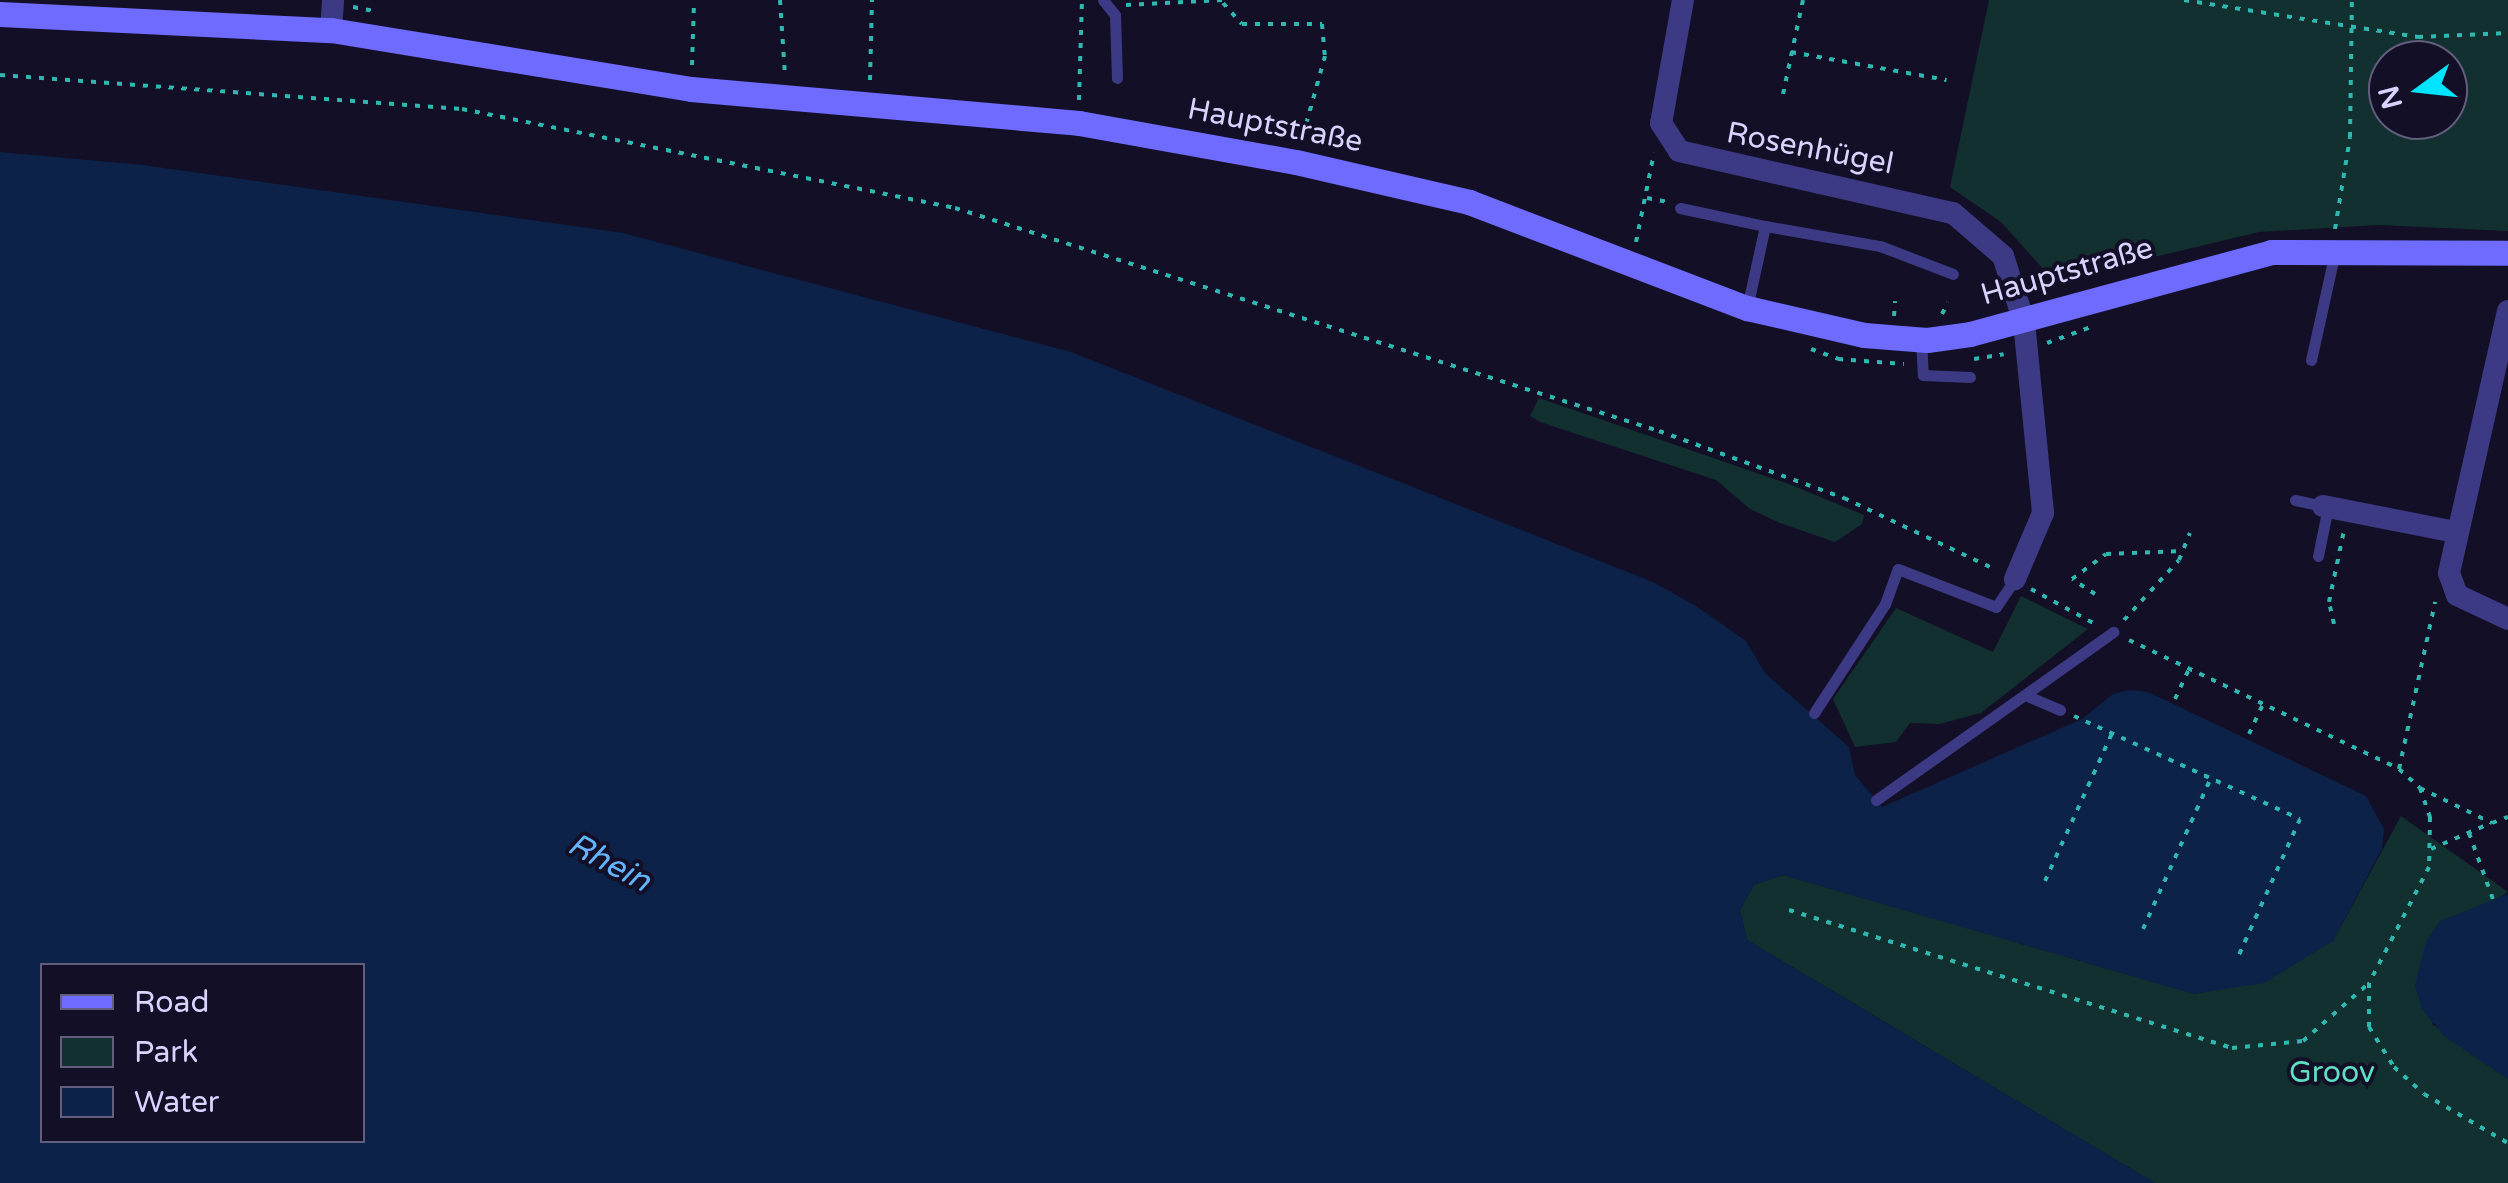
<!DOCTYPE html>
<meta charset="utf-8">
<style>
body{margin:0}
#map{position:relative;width:2508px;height:1183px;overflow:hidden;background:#130f26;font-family:"Varela Round",sans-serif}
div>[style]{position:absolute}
.green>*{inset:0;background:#12302f}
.water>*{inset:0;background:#0c2248}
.path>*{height:4px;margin-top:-2px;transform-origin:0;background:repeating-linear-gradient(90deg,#2fb8b0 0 5px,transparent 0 13px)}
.lane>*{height:11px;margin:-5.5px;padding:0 5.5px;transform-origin:5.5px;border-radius:5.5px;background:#3d3a85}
.street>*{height:22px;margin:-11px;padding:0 11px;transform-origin:11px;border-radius:11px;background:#3d3a85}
.secondary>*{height:25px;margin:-12.5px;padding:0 12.5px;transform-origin:12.5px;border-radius:12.5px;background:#6f6bff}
span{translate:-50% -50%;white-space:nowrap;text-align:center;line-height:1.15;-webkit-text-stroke:8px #130f26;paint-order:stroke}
.street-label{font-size:30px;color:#d9d4ff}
.park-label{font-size:30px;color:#5fe0c0}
.water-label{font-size:32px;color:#62b6ff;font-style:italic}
.legend{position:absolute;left:40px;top:963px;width:325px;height:180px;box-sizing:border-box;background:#130f26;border:2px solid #625e7d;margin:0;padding:12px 18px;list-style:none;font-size:30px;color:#d9d4ff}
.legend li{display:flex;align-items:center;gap:20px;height:50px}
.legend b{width:50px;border:2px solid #625e7d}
.north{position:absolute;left:2368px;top:40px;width:100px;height:100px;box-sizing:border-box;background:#130f26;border:2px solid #625e7d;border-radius:50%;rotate:255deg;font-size:28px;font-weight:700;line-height:40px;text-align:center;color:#d9d4ff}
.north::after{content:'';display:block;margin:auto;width:35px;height:45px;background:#00e5ff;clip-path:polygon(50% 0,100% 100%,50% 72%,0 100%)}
</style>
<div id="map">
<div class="green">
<div style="clip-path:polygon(evenodd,1989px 0,2508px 0,2508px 231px,2378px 225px,2259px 232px,2054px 281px,2001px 222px,1950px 187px,1989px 0,2388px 60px,2448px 60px,2448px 120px,2388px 120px,2388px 60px)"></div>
<div style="clip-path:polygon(1539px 398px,1789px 484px,1864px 515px,1862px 524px,1835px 542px,1780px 523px,1750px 509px,1716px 480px,1540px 422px,1530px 416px)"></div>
<div style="clip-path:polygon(2021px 596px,2088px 629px,1981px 713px,1939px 724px,1910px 723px,1896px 742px,1855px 747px,1833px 699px,1896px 608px,1993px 652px)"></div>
<div style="clip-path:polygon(2401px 816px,2508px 892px,2491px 903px,2432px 1024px,2508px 1079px,2508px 1183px,2155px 1183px,1747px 940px,1740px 910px,1754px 885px,1783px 875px,2195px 994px,2333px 941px)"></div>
</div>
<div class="water">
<div style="clip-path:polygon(evenodd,0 152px,143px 165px,623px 233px,1071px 352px,1653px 582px,1696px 606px,1746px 641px,1765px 673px,1849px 747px,1855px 775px,1882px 807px,2082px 719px,2113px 694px,2130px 690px,2148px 692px,2366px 796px,2384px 829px,2382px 849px,2333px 941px,2264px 983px,2194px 994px,1783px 875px,1754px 885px,1740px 910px,1747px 940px,2155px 1183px,0 1183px,0 152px,42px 966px,362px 966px,362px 1140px,42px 1140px,42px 966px)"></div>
<div style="clip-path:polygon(2508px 894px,2508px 1079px,2444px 1036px,2422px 1009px,2415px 985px,2426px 941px,2440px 921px)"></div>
</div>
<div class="path">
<div style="left:780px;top:0;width:75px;rotate:86.2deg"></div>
<div style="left:2184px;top:0;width:237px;rotate:9deg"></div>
<div style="left:2418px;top:37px;width:90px;rotate:-2.5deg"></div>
<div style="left:1223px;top:3px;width:28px;rotate:48deg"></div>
<div style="left:1242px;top:24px;width:80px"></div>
<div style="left:1322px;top:24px;width:32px;rotate:85deg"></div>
<div style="left:1325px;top:56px;width:86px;rotate:105.5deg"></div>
<div style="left:1126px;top:5px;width:97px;rotate:-3deg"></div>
<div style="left:353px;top:7px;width:20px;rotate:11deg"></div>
<div style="left:1791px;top:52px;width:158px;rotate:10.2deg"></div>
<div style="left:692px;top:65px;width:65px;rotate:-88.2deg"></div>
<div style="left:0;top:75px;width:463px;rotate:4.2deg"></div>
<div style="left:462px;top:109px;width:503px;rotate:11.35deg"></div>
<div style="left:955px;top:208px;width:738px;rotate:17.58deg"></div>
<div style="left:1659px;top:431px;width:197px;rotate:19.9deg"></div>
<div style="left:1844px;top:498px;width:168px;rotate:25.3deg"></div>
<div style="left:870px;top:80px;width:80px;rotate:-88.6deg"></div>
<div style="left:1783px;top:94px;width:96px;rotate:-78deg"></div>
<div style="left:1079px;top:100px;width:100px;rotate:-88.3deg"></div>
<div style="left:1647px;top:198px;width:20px;rotate:11deg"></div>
<div style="left:2335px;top:229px;width:93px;rotate:-80.7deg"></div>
<div style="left:2350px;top:137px;width:137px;rotate:-89.2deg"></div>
<div style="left:1636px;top:242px;width:91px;rotate:-78.6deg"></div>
<div style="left:1942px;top:314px;width:13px;rotate:-63deg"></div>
<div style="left:1894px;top:316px;width:15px;rotate:-86deg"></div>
<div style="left:2047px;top:343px;width:50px;rotate:-19.9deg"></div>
<div style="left:1811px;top:349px;width:29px;rotate:20deg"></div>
<div style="left:1838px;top:359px;width:66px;rotate:4.3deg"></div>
<div style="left:1974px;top:359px;width:30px;rotate:-9deg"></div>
<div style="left:2031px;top:589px;width:75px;rotate:28.6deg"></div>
<div style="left:2095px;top:594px;width:27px;rotate:-147deg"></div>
<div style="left:2072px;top:579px;width:42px;rotate:-36.3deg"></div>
<div style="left:2106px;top:554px;width:77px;rotate:-2.2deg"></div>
<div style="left:2124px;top:620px;width:81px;rotate:-47.5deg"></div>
<div style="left:2179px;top:560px;width:29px;rotate:-68deg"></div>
<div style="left:2334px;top:624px;width:23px;rotate:-103deg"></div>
<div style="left:2329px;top:602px;width:74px;rotate:-78.2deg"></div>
<div style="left:2129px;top:640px;width:299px;rotate:25.5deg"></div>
<div style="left:2399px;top:769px;width:28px;rotate:42deg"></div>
<div style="left:2420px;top:788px;width:80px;rotate:25.9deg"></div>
<div style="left:2492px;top:823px;width:17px;rotate:-21deg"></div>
<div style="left:2175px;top:699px;width:33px;rotate:-65deg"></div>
<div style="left:2074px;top:716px;width:248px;rotate:24.5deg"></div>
<div style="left:2300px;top:819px;width:149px;rotate:114.2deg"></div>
<div style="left:2249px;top:734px;width:33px;rotate:-65deg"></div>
<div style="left:2399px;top:769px;width:171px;rotate:-77.8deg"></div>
<div style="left:2420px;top:788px;width:31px;rotate:71deg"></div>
<div style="left:2430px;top:817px;width:50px;rotate:91.1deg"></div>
<div style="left:2429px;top:867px;width:131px;rotate:117.3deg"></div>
<div style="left:2369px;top:983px;width:44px;rotate:90deg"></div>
<div style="left:2369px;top:1027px;width:47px;rotate:58deg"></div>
<div style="left:2394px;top:1067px;width:40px;rotate:42deg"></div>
<div style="left:2424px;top:1094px;width:97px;rotate:30.3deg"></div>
<div style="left:2469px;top:833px;width:73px;rotate:70.1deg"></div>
<div style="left:2431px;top:849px;width:65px;rotate:-23.4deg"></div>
<div style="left:2045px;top:881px;width:162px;rotate:-65.6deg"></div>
<div style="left:1789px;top:910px;width:464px;rotate:17.3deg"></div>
<div style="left:2232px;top:1048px;width:71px;rotate:-5.6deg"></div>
<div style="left:2303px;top:1041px;width:88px;rotate:-41.3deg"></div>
<div style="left:2143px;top:929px;width:166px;rotate:-65.8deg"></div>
</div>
<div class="lane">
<div style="left:1103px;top:0;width:19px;rotate:51deg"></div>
<div style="left:1115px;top:15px;width:63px;rotate:88.2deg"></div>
<div style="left:1680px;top:208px;width:87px;rotate:12deg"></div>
<div style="left:1765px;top:226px;width:84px;rotate:102.4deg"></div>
<div style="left:1765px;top:226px;width:117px;rotate:9.9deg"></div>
<div style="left:1880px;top:246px;width:78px;rotate:21deg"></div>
<div style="left:1921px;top:339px;width:36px;rotate:87deg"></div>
<div style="left:1923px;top:375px;width:47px;rotate:2.4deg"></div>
<div style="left:2311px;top:360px;width:111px;rotate:-77.5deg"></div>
<div style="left:2295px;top:500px;width:29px;rotate:12deg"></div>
<div style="left:2318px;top:556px;width:50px;rotate:-78.5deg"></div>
<div style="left:2025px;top:695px;width:38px;rotate:23deg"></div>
<div style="left:1814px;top:713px;width:130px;rotate:-56.9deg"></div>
<div style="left:1885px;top:604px;width:37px;rotate:-70deg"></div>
<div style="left:1898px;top:569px;width:105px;rotate:21.2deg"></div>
<div style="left:1996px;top:607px;width:34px;rotate:-56deg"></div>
<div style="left:1876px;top:800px;width:291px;rotate:-35.3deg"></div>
</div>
<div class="street">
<div style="left:1683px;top:0;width:125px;rotate:100.1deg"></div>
<div style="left:1661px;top:123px;width:33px;rotate:57deg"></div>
<div style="left:1679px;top:151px;width:281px;rotate:12.8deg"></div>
<div style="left:1953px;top:213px;width:66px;rotate:40.7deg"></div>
<div style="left:2003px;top:256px;width:69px;rotate:72.3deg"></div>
<div style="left:2024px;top:322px;width:192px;rotate:84.3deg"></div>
<div style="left:2043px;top:513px;width:72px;rotate:113deg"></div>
<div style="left:331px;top:30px;width:30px;rotate:-86deg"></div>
<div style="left:2508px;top:311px;width:269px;rotate:102.7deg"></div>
<div style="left:2449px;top:573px;width:23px;rotate:70deg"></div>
<div style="left:2457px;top:595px;width:56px;rotate:25.2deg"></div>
<div style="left:2323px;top:506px;width:136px;rotate:11.1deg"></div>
</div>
<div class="secondary">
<div style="left:0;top:14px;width:331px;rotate:2.8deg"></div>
<div style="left:331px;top:30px;width:365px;rotate:9.3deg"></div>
<div style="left:691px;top:89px;width:389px;rotate:5deg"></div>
<div style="left:1079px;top:123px;width:220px;rotate:10.2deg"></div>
<div style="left:1296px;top:162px;width:178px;rotate:13deg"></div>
<div style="left:1469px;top:202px;width:298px;rotate:20.9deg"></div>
<div style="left:1747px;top:308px;width:120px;rotate:13deg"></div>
<div style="left:1864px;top:335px;width:63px;rotate:4.5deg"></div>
<div style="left:1927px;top:340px;width:43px;rotate:-7.9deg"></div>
<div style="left:1970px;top:334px;width:312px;rotate:-15.2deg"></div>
<div style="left:2271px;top:252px;width:237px;rotate:0.2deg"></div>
</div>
<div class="street-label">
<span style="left:1275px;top:126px;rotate:11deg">Hauptstraße</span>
<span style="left:1810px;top:149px;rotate:11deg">Rosenhügel</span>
<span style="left:2067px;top:272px;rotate:-16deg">Hauptstraße</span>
</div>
<div class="park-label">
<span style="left:2332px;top:1073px">Groov</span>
</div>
<div class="water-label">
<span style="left:609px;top:863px;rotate:28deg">Rhein</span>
</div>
<ul class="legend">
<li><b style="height:12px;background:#6f6bff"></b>Road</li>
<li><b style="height:28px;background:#12302f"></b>Park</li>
<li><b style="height:28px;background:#0c2248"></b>Water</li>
</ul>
<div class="north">N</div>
</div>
